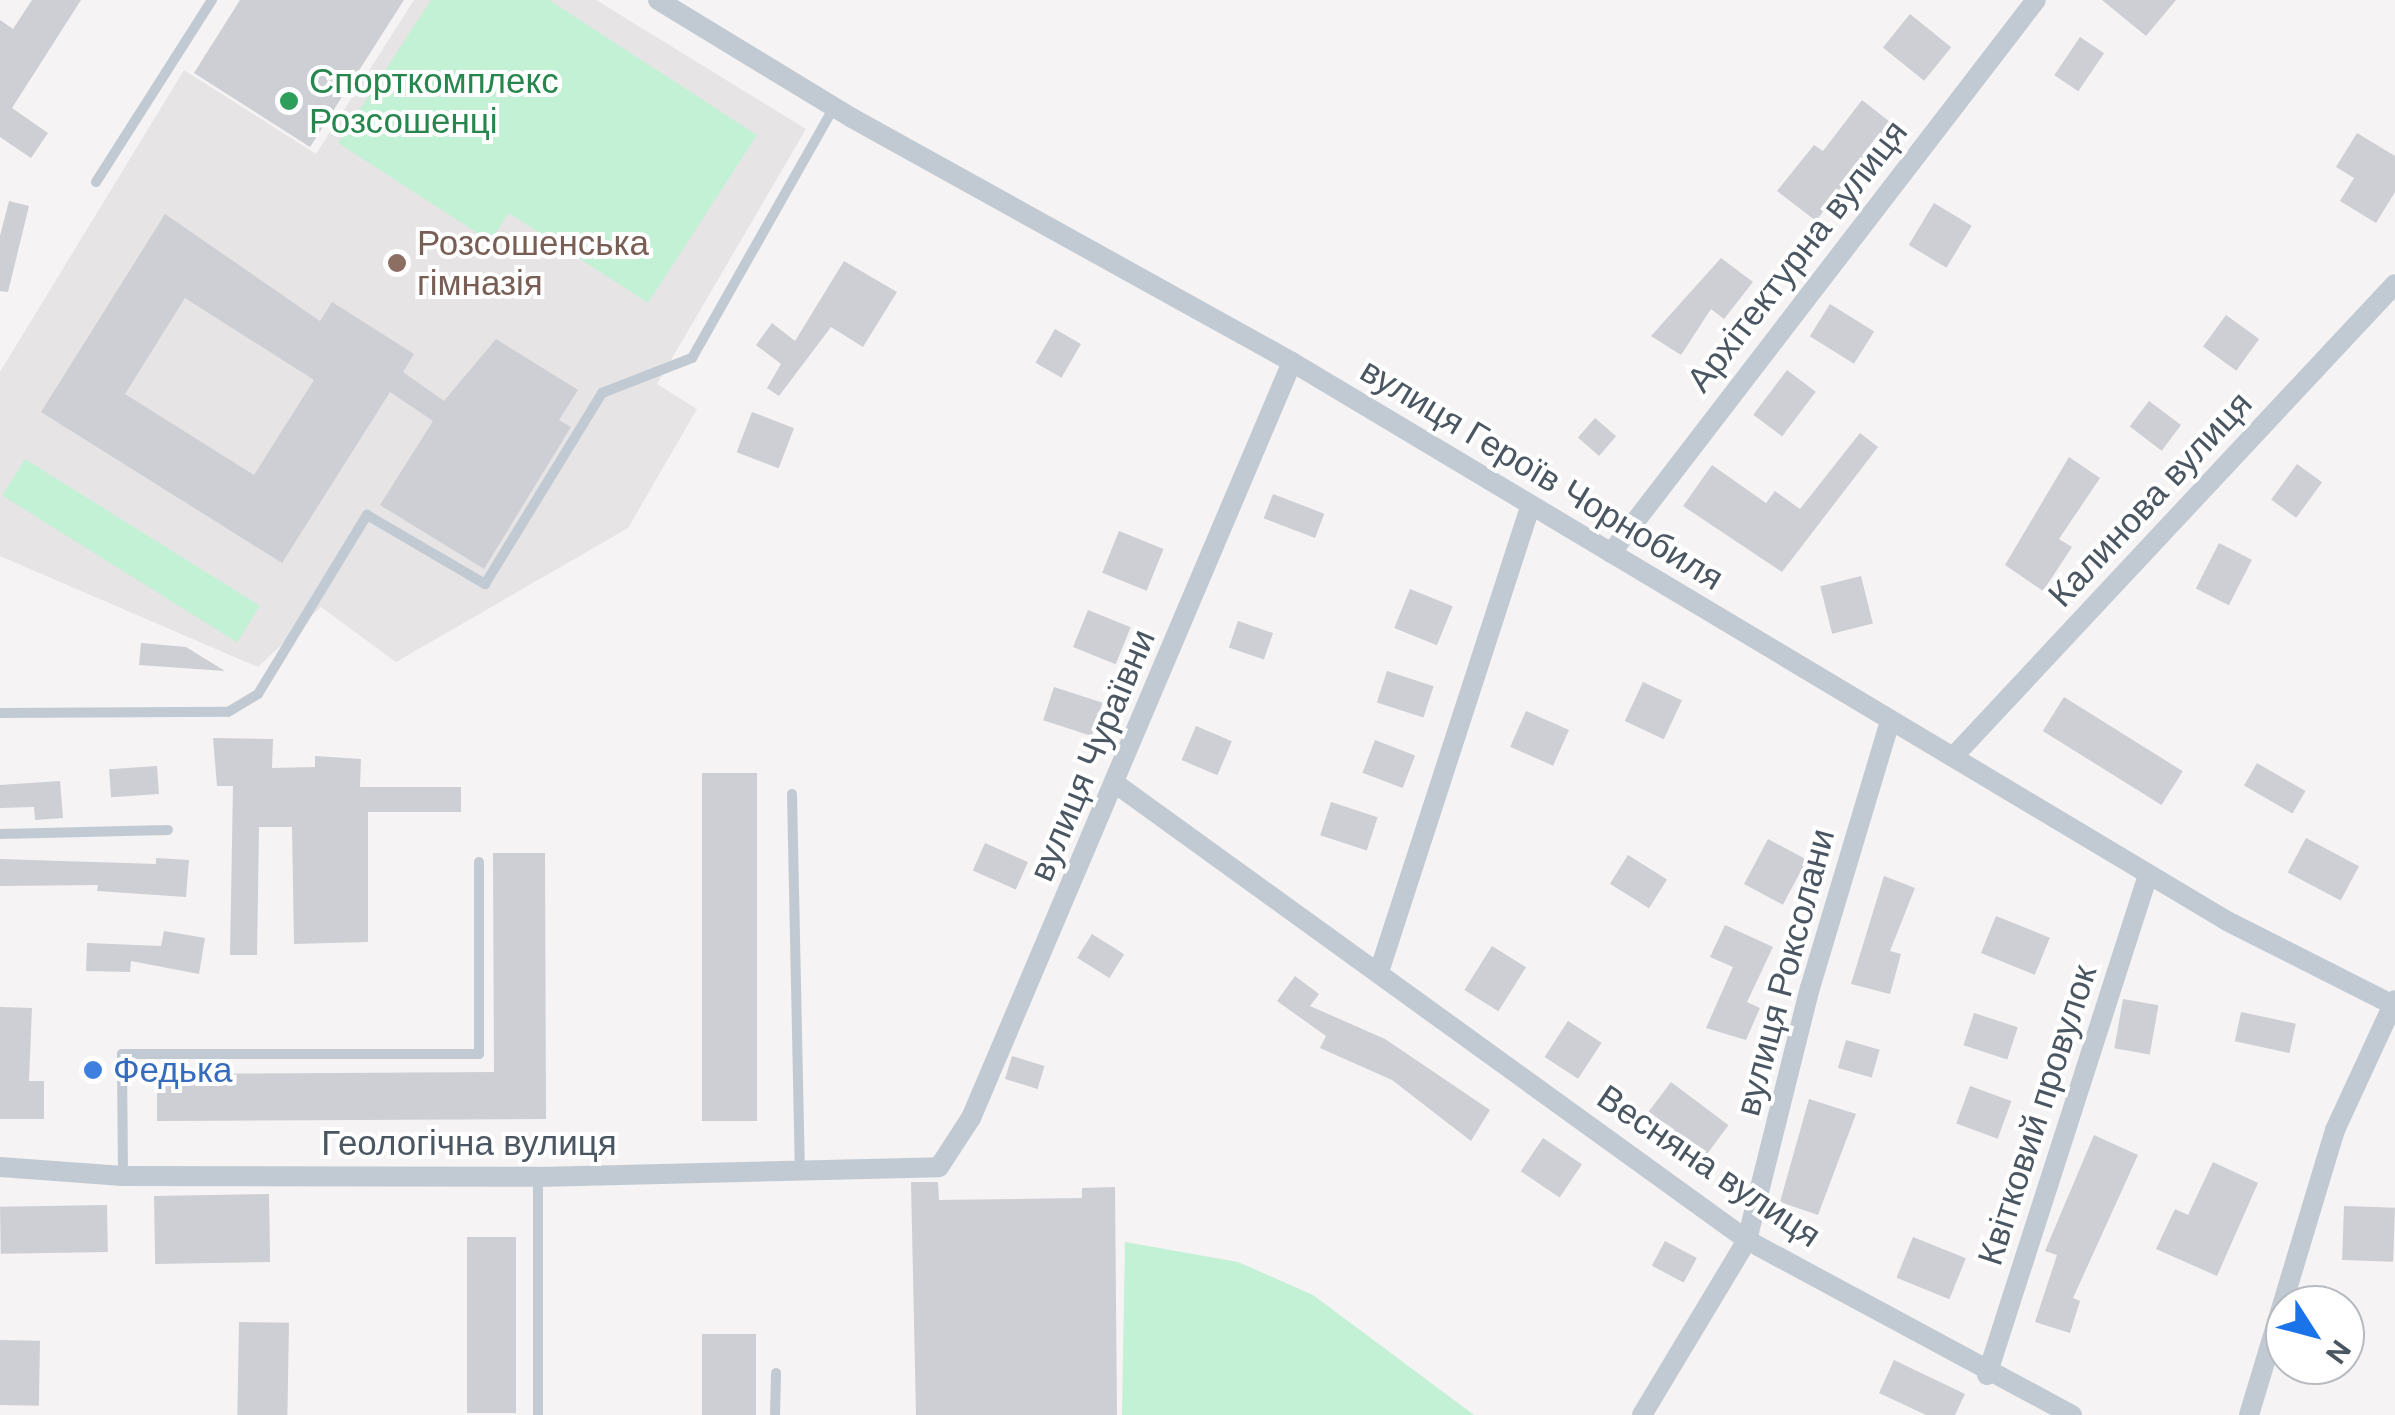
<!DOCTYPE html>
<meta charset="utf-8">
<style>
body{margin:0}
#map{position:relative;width:2395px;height:1415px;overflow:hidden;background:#f5f3f3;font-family:"DM Sans",sans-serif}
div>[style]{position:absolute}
.education>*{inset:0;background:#e6e4e5}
.green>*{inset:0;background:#c3f1d5;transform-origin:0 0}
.building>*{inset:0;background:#cdcfd5;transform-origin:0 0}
.service>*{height:10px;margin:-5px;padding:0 5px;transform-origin:5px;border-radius:5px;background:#c1cad2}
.minor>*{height:20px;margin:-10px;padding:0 10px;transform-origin:10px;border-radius:10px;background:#c1cad2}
.dots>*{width:28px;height:28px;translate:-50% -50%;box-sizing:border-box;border:5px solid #fff;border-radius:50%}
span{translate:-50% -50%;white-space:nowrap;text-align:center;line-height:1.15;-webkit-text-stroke:8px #fff;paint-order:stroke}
.leisure-label{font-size:35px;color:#27864d}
.left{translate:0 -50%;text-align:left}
.education-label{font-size:35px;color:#785e54}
.street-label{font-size:35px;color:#4a5661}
.shop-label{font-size:35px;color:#366cbe}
.north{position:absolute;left:2265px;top:1285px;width:100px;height:100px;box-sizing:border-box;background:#fff;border:2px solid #b7bbc0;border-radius:50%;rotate:126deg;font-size:28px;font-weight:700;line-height:40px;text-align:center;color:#4a5661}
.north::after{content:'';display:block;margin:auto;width:35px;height:45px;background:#1a73e8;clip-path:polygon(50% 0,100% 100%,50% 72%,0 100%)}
</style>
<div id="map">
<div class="education">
<div style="clip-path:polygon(414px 0,596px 0,806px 129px,657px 384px,697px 409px,628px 528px,396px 662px,321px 607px,258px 667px,0 556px,0 372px,184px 70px,316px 154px)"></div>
</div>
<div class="green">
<div style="clip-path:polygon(431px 0,549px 0,757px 135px,648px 303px,509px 213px,490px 241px,338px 143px)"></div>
<div style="left:25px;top:459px;width:277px;height:43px;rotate:32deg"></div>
<div style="clip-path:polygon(1125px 1242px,1238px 1262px,1313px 1295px,1474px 1415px,1122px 1415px)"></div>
</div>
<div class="building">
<div style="clip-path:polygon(32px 0,81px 0,12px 108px,48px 133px,31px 158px,0 137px,0 20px,13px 29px)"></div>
<div style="clip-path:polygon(240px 0,404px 0,310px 147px,194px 73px)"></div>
<div style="clip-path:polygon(2102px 0,2176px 0,2146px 36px)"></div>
<div style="left:1910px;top:14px;width:53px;height:43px;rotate:39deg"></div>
<div style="left:2080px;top:37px;width:29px;height:46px;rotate:34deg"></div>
<div style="clip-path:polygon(1862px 100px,1890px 122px,1816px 221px,1777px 191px,1814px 145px,1823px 151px)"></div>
<div style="clip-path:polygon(2357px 133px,2395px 156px,2395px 192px,2376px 223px,2340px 201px,2354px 178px,2336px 167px)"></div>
<div style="clip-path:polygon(9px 201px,29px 206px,8px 292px,0 291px,0 236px)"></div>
<div style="left:1934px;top:203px;width:44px;height:49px;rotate:31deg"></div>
<div style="clip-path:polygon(evenodd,165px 214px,320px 321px,332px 302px,414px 354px,403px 372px,444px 401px,496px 339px,578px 390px,559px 420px,571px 427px,484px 569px,380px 505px,433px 421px,390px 392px,282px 563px,41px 412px,165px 214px,185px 298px,314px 380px,254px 475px,125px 394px,185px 298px)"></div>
<div style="clip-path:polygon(1721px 258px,1753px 282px,1724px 319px,1711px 309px,1681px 355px,1651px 336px)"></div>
<div style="clip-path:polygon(844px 261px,897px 292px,863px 347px,831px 327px,779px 396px,767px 388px,781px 364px,756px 345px,772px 323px,795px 341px)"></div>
<div style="left:1830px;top:304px;width:52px;height:38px;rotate:32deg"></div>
<div style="left:2226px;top:315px;width:41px;height:39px;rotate:36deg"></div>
<div style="left:1055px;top:329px;width:30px;height:39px;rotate:30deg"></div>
<div style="left:1787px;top:370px;width:36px;height:56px;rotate:37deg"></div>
<div style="left:2149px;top:401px;width:40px;height:32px;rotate:37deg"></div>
<div style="left:752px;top:412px;width:45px;height:43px;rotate:21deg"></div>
<div style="left:1595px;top:418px;width:28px;height:26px;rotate:41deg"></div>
<div style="clip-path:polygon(1860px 433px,1878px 447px,1782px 572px,1683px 506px,1712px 465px,1766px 503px,1775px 491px,1800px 509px)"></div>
<div style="clip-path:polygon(2069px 457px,2100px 478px,2059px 539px,2072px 547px,2043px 591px,2005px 565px)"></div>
<div style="left:2297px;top:464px;width:31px;height:44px;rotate:36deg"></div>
<div style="left:1273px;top:494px;width:55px;height:26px;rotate:21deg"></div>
<div style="left:1119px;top:531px;width:48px;height:45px;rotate:22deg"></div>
<div style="left:2219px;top:543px;width:37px;height:51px;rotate:27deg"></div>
<div style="left:1861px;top:576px;width:49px;height:42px;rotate:76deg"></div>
<div style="left:1410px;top:589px;width:46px;height:42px;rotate:22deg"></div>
<div style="left:1088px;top:610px;width:46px;height:40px;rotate:22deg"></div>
<div style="left:1238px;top:621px;width:37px;height:28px;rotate:19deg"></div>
<div style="clip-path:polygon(141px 643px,186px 647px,225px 671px,139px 665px)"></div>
<div style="left:1387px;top:671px;width:49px;height:33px;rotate:18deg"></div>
<div style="left:1643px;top:682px;width:43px;height:43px;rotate:25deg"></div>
<div style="left:1054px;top:687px;width:51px;height:35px;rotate:18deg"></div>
<div style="left:2064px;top:697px;width:140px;height:40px;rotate:32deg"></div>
<div style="left:1526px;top:711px;width:47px;height:39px;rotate:24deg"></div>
<div style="left:1196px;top:726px;width:39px;height:37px;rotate:23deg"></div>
<div style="clip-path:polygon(213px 738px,273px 739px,272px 768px,315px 767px,315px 756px,361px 759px,360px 787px,461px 787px,461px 812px,368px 812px,368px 942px,294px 944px,292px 827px,259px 827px,257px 955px,230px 955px,233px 786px,217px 786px)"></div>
<div style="left:1375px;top:740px;width:43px;height:35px;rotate:21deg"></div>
<div style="left:2257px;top:763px;width:56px;height:26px;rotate:30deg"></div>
<div style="left:157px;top:766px;width:28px;height:48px;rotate:86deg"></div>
<div style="left:702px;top:773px;width:55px;height:348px"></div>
<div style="clip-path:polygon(60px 781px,63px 818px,35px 820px,34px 807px,0 808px,0 785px)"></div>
<div style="left:1331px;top:802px;width:49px;height:35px;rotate:18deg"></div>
<div style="left:2306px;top:838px;width:60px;height:39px;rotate:28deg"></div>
<div style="left:1768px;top:839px;width:44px;height:51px;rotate:28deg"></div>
<div style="left:985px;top:843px;width:47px;height:30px;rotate:24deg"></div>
<div style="clip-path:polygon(493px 853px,545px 853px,546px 1119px,157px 1121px,157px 1074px,494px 1072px)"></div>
<div style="left:1628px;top:855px;width:46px;height:34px;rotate:32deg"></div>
<div style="clip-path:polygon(156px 858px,189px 860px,186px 897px,97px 891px,98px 885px,0 886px,0 859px,156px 864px)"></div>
<div style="clip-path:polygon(1884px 876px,1915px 888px,1890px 951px,1901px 954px,1890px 994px,1851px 984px)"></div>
<div style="left:1996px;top:916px;width:58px;height:40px;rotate:22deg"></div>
<div style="clip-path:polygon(1725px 925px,1773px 947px,1747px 1002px,1760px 1008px,1746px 1040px,1706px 1028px,1733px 967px,1710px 957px)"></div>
<div style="clip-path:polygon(164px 931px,205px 938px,199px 974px,131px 961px,130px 972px,86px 971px,87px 943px,161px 946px)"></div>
<div style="left:1092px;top:934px;width:38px;height:28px;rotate:32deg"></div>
<div style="left:1492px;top:946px;width:40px;height:52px;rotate:32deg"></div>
<div style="clip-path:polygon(1295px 976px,1319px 994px,1310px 1006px,1385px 1039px,1490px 1110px,1471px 1141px,1392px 1080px,1320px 1048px,1326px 1036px,1277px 1001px)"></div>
<div style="left:2123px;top:999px;width:36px;height:50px;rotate:10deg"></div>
<div style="clip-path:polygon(0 1007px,32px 1008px,29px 1081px,44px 1081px,44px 1119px,0 1119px)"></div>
<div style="left:2241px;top:1012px;width:56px;height:30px;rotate:12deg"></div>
<div style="left:1974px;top:1013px;width:46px;height:34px;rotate:18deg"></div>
<div style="left:1568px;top:1021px;width:40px;height:43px;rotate:33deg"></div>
<div style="left:1846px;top:1040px;width:35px;height:29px;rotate:16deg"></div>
<div style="left:1012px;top:1056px;width:34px;height:24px;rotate:17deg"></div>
<div style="left:1671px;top:1082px;width:72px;height:37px;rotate:37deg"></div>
<div style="left:1970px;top:1086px;width:44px;height:40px;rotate:20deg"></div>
<div style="clip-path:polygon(1809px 1099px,1856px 1114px,1818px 1215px,1780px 1202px)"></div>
<div style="clip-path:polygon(2094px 1135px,2138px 1155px,2073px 1298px,2080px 1301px,2070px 1333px,2035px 1322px,2057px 1255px,2045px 1251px)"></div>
<div style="left:1543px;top:1138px;width:47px;height:40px;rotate:34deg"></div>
<div style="clip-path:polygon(2213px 1162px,2258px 1183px,2217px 1276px,2156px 1249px,2175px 1209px,2188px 1215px)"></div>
<div style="clip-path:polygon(911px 1182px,938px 1182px,939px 1200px,1082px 1198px,1082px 1188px,1115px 1187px,1117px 1415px,916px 1415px)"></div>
<div style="left:269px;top:1194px;width:68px;height:115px;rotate:89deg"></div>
<div style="left:107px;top:1205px;width:47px;height:107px;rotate:89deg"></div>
<div style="left:2344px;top:1206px;width:51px;height:54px;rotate:2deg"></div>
<div style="left:467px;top:1237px;width:49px;height:176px"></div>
<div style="left:1913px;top:1237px;width:57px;height:44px;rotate:22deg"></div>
<div style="left:1665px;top:1241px;width:36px;height:28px;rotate:28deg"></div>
<div style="left:239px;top:1322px;width:50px;height:93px;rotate:1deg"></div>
<div style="left:702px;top:1334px;width:54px;height:81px"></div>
<div style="left:0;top:1340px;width:40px;height:65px;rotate:1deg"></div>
<div style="clip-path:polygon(1894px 1360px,1965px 1394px,1955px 1415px,1926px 1415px,1879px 1393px)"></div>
</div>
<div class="service">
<div style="left:96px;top:182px;width:216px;rotate:-57.5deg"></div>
<div style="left:0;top:713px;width:228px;rotate:-0.3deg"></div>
<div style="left:228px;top:712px;width:35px;rotate:-31deg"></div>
<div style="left:258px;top:694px;width:210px;rotate:-58.7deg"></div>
<div style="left:367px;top:515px;width:137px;rotate:30.3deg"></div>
<div style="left:485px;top:584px;width:224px;rotate:-58.5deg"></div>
<div style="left:602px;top:393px;width:97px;rotate:-21.3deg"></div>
<div style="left:692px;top:358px;width:288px;rotate:-60.5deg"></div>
<div style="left:792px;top:794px;width:374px;rotate:88.8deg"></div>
<div style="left:0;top:834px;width:168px;rotate:-1.4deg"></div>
<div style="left:123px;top:1176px;width:122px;rotate:-90.5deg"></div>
<div style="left:122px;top:1054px;width:357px"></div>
<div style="left:479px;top:1054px;width:192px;rotate:-90deg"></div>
<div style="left:538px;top:1177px;width:238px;rotate:90deg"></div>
<div style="left:775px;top:1415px;width:42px;rotate:-88.6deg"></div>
</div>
<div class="minor">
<div style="left:658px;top:0;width:227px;rotate:31.3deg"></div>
<div style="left:852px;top:118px;width:503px;rotate:29.01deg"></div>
<div style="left:1292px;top:362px;width:1089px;rotate:30.87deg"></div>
<div style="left:2227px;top:921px;width:188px;rotate:26.8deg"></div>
<div style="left:1611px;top:553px;width:697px;rotate:-52.46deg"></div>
<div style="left:1953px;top:757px;width:647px;rotate:-46.94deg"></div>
<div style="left:1116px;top:784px;width:779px;rotate:35.85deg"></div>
<div style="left:1747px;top:1240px;width:369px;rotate:28.3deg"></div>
<div style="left:1379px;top:972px;width:488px;rotate:-72deg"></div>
<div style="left:0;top:1167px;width:123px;rotate:4.2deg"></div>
<div style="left:123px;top:1176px;width:415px;rotate:0.1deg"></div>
<div style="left:538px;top:1177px;width:401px;rotate:-1.4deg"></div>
<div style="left:939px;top:1167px;width:59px;rotate:-56.9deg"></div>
<div style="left:971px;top:1118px;width:821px;rotate:-66.99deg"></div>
<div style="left:1987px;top:1375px;width:525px;rotate:-72.15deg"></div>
<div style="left:1642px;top:1415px;width:204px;rotate:-59deg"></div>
<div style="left:1747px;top:1240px;width:260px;rotate:-76deg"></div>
<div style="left:1810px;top:988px;width:278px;rotate:-73.3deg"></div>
<div style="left:2249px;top:1415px;width:298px;rotate:-73.2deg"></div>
<div style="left:2335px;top:1130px;width:143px;rotate:-65.2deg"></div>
</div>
<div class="dots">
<div style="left:289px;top:101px;background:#2e9e5b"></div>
<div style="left:397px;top:263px;background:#8d6e63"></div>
<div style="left:93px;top:1070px;background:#3f7fe0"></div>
</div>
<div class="leisure-label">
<span class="left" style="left:309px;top:101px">Спорткомплекс<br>Розсошенці</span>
</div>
<div class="education-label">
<span class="left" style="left:417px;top:263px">Розсошенська<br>гімназія</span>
</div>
<div class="street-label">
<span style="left:1797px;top:256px;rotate:-52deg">Архітектурна вулиця</span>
<span style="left:1542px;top:474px;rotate:31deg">вулиця Героїв Чорнобиля</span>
<span style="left:2150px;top:499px;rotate:-47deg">Калинова вулиця</span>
<span style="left:1092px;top:755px;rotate:-67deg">вулиця Чураївни</span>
<span style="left:1785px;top:972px;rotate:-75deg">вулиця Роксолани</span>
<span style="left:2037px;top:1115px;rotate:-72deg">Квітковий провулок</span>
<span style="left:469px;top:1143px">Геологічна вулиця</span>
<span style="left:1709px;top:1166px;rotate:34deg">Весняна вулиця</span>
</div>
<div class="shop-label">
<span class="left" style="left:113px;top:1070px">Федька</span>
</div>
<div class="north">N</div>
</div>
